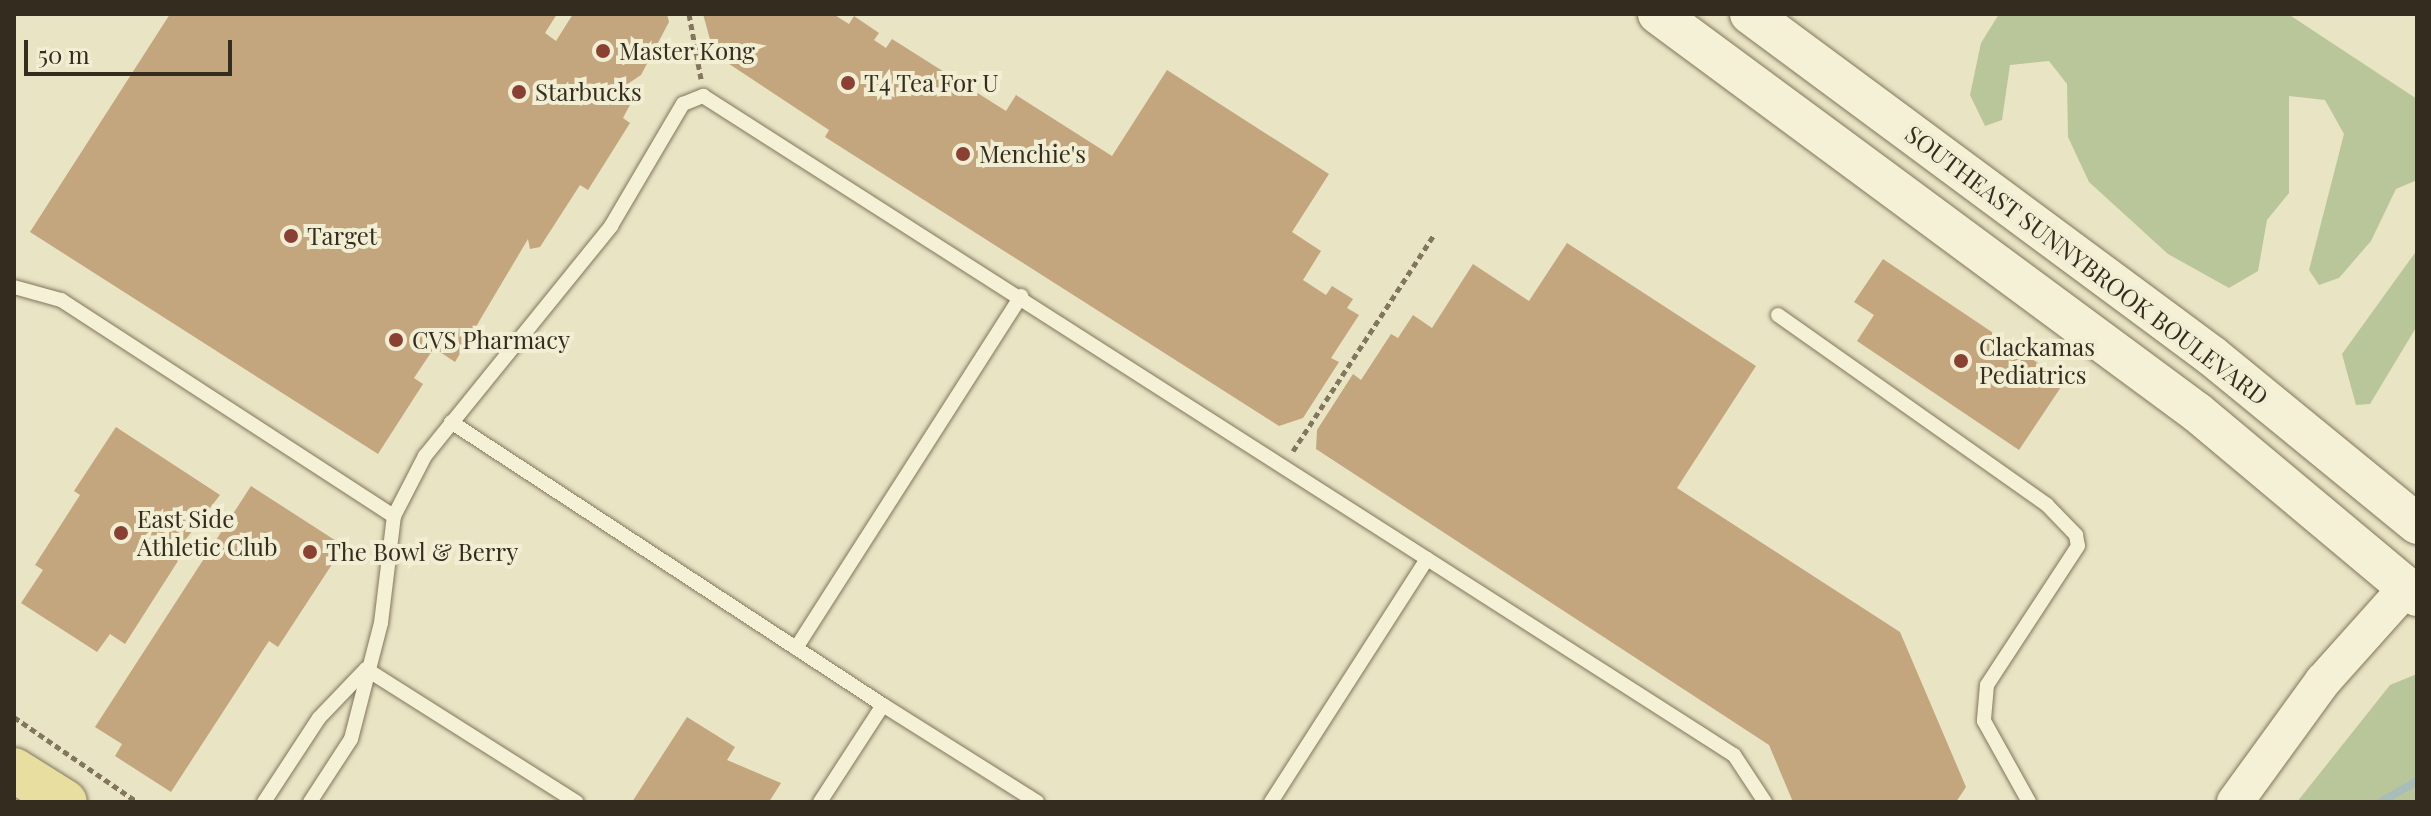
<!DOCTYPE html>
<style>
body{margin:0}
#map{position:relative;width:2431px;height:816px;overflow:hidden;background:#e9e4c4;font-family:"Playfair Display",serif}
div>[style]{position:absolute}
.green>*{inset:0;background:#b9c69a}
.stream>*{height:8px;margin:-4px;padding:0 4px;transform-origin:4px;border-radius:4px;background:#a6bdba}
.building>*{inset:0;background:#c3a67e}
.path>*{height:5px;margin-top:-2.5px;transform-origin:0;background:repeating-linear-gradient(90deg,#82765d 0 6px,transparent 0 10px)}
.roads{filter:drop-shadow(0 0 2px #82765d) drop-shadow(0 0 2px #82765d)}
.service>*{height:14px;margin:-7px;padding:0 7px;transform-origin:7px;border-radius:7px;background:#f5f1d7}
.tertiary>*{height:36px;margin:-18px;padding:0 18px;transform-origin:18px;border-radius:18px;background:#f5f1d7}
.secondary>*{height:40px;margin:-20px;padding:0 20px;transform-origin:20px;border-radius:20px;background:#f5f1d7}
.primary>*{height:44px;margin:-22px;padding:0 22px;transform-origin:22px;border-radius:22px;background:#e8dea0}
.dots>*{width:22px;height:22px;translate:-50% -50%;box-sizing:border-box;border:4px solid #f1eed3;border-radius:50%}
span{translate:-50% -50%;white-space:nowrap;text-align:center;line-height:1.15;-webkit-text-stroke:8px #f1eed3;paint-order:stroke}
.poi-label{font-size:24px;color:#332c1f}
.left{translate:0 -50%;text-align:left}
.street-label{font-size:24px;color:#332c1f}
.frame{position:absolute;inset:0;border:16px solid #332c1f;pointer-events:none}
.scale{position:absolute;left:24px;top:40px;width:208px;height:36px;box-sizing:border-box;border:4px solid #332c1f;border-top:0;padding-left:10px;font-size:24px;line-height:28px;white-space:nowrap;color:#332c1f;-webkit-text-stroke:6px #f1eed3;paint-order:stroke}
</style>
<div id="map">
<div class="green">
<div style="clip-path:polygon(1999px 14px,2288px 14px,2417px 99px,2417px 180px,2396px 189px,2371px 241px,2339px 278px,2319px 285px,2309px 270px,2344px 134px,2325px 100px,2289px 96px,2289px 193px,2267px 220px,2258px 271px,2229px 288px,2168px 254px,2089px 182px,2068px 137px,2067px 84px,2049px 61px,2010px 65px,2002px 120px,1985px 126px,1970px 95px,1981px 43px)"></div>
<div style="clip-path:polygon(2417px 250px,2417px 326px,2370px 404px,2356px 405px,2342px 354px)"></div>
<div style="clip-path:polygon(2417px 674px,2417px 802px,2297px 802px,2390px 685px)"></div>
</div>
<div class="stream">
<div style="left:2381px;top:802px;width:42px;rotate:-30.3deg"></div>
</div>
<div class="building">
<div style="clip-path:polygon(170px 14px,557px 14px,545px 33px,556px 41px,573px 14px,667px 14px,669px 22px,641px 75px,626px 85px,639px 88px,623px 118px,630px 123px,588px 190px,580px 185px,540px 247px,530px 249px,528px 239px,455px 362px,434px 348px,414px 378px,423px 384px,378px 454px,30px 232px)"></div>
<div style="clip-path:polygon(703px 14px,833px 14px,849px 24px,854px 16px,879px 33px,874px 40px,886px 48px,892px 39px,1006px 111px,1016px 95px,1112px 156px,1167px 70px,1329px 174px,1292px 232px,1321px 251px,1303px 280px,1326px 295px,1332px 286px,1353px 299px,1347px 308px,1359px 315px,1331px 358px,1339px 362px,1303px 418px,1279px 426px,825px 137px,829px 130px,714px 54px)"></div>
<div style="clip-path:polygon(1567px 243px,1756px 366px,1677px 488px,1900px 632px,1966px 787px,1956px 802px,1793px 802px,1769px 745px,1316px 449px,1317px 430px,1353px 374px,1361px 380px,1391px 334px,1398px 338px,1413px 315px,1432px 328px,1473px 264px,1529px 301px)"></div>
<div style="clip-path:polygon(1883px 259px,2065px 381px,2019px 450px,1857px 341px,1874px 315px,1854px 302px)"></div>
<div style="clip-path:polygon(116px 427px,220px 495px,172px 557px,178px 561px,125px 644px,110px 634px,97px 652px,21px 603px,43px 570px,35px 565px,80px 495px,74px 491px)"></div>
<div style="clip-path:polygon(251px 486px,344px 546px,278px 647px,269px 641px,171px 792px,115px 756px,122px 744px,95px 727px)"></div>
<div style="clip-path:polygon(687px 717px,735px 747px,727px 760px,781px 783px,769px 802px,632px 802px)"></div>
</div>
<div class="path">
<div style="left:689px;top:14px;width:66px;rotate:79.5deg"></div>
<div style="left:1293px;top:451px;width:258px;rotate:-56.9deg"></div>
<div style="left:14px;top:717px;width:150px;rotate:34.6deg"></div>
</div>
<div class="roads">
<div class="service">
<div style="left:14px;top:287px;width:49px;rotate:15.5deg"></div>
<div style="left:61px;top:300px;width:397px;rotate:33deg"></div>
<div style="left:1778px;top:315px;width:329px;rotate:35.2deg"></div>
<div style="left:2047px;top:505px;width:42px;rotate:46deg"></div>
<div style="left:2076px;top:535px;width:11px;rotate:80deg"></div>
<div style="left:2078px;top:546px;width:166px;rotate:123.2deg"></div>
<div style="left:1987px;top:685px;width:36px;rotate:95deg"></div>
<div style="left:1984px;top:721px;width:93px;rotate:60.9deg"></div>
<div style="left:451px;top:422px;width:516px;rotate:33.23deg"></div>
<div style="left:883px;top:705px;width:116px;rotate:123deg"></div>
<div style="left:796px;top:648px;width:418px;rotate:-57.4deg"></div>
<div style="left:366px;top:669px;width:249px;rotate:32.3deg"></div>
<div style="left:883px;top:705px;width:182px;rotate:32.2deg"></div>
<div style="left:264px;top:802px;width:100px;rotate:-56.8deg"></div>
<div style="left:319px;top:718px;width:68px;rotate:-46.2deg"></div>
<div style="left:310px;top:802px;width:75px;rotate:-56.9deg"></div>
<div style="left:351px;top:739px;width:120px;rotate:-75.5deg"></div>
<div style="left:381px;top:623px;width:108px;rotate:-83.1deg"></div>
<div style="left:394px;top:516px;width:68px;rotate:-62.7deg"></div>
<div style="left:425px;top:456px;width:296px;rotate:-51deg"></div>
<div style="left:611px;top:226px;width:142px;rotate:-59.5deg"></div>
<div style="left:683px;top:104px;width:22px;rotate:-22deg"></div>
<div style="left:703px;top:96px;width:1224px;rotate:32.59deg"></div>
<div style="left:1734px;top:755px;width:56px;rotate:56.6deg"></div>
<div style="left:1271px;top:802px;width:289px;rotate:-57.3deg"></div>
</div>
<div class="tertiary">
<div style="left:2235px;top:802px;width:150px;rotate:-54deg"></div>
<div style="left:2323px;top:681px;width:126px;rotate:-48.2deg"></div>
</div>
<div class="secondary">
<div style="left:1658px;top:14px;width:671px;rotate:36.46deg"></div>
<div style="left:2198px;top:413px;width:285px;rotate:39.9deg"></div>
<div style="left:1750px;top:14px;width:575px;rotate:36.51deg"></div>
<div style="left:2212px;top:356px;width:265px;rotate:39.3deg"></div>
</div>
<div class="primary">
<div style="left:14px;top:770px;width:60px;rotate:32.1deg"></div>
</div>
</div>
<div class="dots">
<div style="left:603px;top:51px;background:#8a4133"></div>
<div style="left:848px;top:83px;background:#8a4133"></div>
<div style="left:519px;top:92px;background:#8a4133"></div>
<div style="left:963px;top:154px;background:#8a4133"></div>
<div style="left:291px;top:236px;background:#8a4133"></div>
<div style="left:396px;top:340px;background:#8a4133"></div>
<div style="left:1961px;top:361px;background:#8a4133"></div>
<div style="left:121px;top:533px;background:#8a4133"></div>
<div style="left:310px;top:552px;background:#8a4133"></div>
</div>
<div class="poi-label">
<span class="left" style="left:619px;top:51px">Master Kong</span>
<span class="left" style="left:864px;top:83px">T4 Tea For U</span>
<span class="left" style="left:535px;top:92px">Starbucks</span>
<span class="left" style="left:979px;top:154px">Menchie's</span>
<span class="left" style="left:307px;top:236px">Target</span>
<span class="left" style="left:412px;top:340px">CVS Pharmacy</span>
<span class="left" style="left:1979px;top:361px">Clackamas<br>Pediatrics</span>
<span class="left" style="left:137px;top:533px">East Side<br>Athletic Club</span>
<span class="left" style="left:326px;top:552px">The Bowl &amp; Berry</span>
</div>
<div class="street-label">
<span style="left:2087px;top:265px;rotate:37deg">SOUTHEAST SUNNYBROOK BOULEVARD</span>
</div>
<div class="frame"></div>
<div class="scale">50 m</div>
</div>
